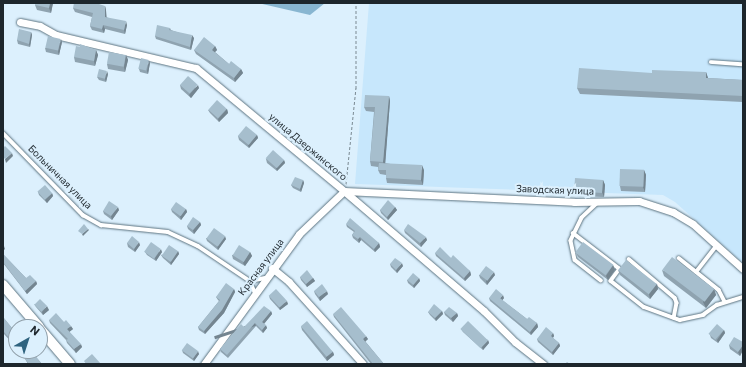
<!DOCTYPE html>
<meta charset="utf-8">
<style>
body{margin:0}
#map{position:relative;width:746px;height:367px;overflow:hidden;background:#dcf0fd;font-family:Commissioner,sans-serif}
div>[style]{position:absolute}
.built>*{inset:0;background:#c7e7fc}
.forest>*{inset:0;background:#88b6d1}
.path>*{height:1px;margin-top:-0.5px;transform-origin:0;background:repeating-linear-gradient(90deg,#7a8992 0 3px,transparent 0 5px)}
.roads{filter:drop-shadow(0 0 1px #5d7481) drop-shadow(0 0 1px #5d7481)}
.lane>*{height:3.5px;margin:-1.75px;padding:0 1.75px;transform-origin:1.75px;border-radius:1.75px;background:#fff}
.street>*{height:7px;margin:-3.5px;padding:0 3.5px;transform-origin:3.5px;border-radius:3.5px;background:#fff}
.secondary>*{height:10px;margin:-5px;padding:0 5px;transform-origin:5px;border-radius:5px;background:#fff}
.wall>*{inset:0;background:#8fa3b0}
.shaded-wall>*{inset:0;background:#748590;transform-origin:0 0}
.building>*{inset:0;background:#a6becd;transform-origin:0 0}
span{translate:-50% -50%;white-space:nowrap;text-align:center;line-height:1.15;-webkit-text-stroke:4px #dcf0fd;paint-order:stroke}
.street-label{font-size:10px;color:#1d262c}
.frame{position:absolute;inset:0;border:4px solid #1d262c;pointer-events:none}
.north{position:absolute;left:8px;top:319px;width:40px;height:40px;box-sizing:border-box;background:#dcf0fd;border:1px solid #909fa9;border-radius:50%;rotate:39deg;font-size:11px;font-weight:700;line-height:16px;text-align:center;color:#1d262c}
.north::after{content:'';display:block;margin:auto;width:14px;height:18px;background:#2f637f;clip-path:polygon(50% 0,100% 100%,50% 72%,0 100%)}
</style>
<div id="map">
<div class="built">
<div style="clip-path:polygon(369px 3px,743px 3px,743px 263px,675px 202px,663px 195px,355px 184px)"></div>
</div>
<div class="forest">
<div style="clip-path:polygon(258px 3px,325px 3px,310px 15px)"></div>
</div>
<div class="path">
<div style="left:346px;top:184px;width:97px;rotate:-84.1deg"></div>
<div style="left:356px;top:88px;width:85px;rotate:-90deg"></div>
</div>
<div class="roads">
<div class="lane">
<div style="left:711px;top:62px;width:32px;rotate:4deg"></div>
<div style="left:3px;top:133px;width:115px;rotate:45.7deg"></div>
<div style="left:83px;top:215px;width:21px;rotate:29deg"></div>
<div style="left:101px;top:225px;width:67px;rotate:6deg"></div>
<div style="left:168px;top:232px;width:33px;rotate:25deg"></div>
<div style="left:198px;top:246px;width:63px;rotate:33.9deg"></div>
<div style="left:250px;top:281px;width:12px;rotate:66deg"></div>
<div style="left:599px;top:202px;width:23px;rotate:137deg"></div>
<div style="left:582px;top:218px;width:25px;rotate:116deg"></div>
<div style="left:571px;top:241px;width:19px;rotate:78deg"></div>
<div style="left:575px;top:260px;width:33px;rotate:38deg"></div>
<div style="left:573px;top:233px;width:59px;rotate:37.5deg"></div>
<div style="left:620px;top:269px;width:15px;rotate:127deg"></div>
<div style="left:611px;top:281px;width:42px;rotate:38.2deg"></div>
<div style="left:644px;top:307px;width:38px;rotate:20deg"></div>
<div style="left:680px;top:320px;width:24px;rotate:-12deg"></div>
<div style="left:703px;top:315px;width:17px;rotate:-36deg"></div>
<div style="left:717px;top:305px;width:27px;rotate:-17deg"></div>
<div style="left:679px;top:258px;width:51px;rotate:38.7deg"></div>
<div style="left:719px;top:290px;width:13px;rotate:63deg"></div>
<div style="left:629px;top:259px;width:60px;rotate:40.3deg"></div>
<div style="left:675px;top:298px;width:5px;rotate:68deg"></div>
<div style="left:677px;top:303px;width:15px;rotate:101deg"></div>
<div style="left:696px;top:272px;width:33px;rotate:-52deg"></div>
<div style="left:250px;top:281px;width:15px;rotate:-11deg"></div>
</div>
<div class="street">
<div style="left:20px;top:22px;width:20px;rotate:11deg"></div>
<div style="left:40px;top:26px;width:18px;rotate:29deg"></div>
<div style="left:56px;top:35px;width:144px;rotate:13.3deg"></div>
<div style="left:196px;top:68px;width:192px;rotate:39.7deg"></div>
<div style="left:344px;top:191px;width:184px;rotate:40.6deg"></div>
<div style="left:484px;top:311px;width:44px;rotate:45deg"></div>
<div style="left:515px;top:342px;width:36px;rotate:38deg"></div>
<div style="left:272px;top:268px;width:22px;rotate:39deg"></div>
<div style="left:289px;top:282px;width:110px;rotate:47.9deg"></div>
<div style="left:204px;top:364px;width:161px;rotate:-53.8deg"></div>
<div style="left:299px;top:234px;width:62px;rotate:-43.7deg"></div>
<div style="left:344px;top:191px;width:230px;rotate:2.7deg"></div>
<div style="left:574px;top:202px;width:65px;rotate:-0.9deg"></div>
<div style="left:639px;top:201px;width:36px;rotate:18deg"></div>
<div style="left:673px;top:212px;width:23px;rotate:31deg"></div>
<div style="left:693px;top:224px;width:67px;rotate:42deg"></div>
</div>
<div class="secondary">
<div style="left:3px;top:285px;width:55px;rotate:49.4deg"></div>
<div style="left:40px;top:329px;width:46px;rotate:49.4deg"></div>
</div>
</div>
<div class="wall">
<div style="clip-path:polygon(53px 3px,51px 13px,37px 10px,35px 5px)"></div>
<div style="clip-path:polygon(105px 6px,106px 10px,106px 17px,127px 25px,125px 34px,105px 29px,104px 33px,92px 30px,90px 26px,92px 17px,75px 12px,73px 8px)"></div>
<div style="clip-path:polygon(170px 28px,171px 30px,194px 38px,191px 50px,156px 39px,155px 36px)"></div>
<div style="clip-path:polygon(31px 32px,32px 35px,30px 47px,18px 44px,17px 40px)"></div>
<div style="clip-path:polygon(62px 42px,59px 55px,46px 52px,45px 48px)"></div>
<div style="clip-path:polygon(215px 46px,217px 50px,215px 52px,229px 64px,241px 69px,243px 73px,235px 82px,196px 54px,194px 50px)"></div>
<div style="clip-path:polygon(96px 50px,98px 55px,95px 66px,75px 62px,74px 57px)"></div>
<div style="clip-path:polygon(126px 55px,128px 60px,125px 72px,108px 69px,107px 64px)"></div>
<div style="clip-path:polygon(150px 63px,148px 74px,140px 72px,139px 69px)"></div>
<div style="clip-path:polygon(706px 72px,708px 78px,743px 80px,743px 102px,580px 94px,577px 88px,652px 73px)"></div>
<div style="clip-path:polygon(108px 74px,106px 82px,99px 80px,97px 77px)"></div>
<div style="clip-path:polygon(180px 85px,199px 88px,191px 98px,181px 89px)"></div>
<div style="clip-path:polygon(389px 96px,390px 101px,385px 163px,424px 170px,423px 185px,387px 183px,386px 178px,386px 175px,380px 174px,378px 170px,378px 167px,371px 166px,370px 161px,374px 112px,366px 111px,364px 107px)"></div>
<div style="clip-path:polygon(227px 109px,228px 113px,219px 122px,210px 113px,208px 110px)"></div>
<div style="clip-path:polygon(257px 135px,258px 138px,249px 148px,239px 140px,238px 136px)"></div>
<div style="clip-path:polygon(266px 159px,284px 160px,285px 163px,277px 171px,267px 163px)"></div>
<div style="clip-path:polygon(644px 170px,646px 175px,645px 192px,621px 191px,620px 186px)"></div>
<div style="clip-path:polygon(303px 180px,304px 183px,301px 192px,293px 188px,291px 185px)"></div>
<div style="clip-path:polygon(603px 180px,605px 185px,604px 197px,576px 196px,575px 191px)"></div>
<div style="clip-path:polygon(38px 192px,52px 193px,53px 196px,47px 203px,39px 195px)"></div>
<div style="clip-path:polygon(395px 207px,397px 210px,388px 220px,381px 213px,380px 210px)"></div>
<div style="clip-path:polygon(171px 209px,186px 209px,187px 212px,181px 220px,172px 212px)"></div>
<div style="clip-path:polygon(119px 210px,112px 220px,104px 214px,103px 211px)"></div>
<div style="clip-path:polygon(200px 222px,201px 225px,194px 234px,188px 229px,187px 226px)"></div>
<div style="clip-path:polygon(346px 224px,379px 243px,380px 247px,375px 252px,361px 240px,359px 243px,353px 238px,352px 235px,354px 232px,347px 227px)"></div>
<div style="clip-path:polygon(404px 230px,427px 240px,421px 247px,405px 233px)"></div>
<div style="clip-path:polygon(206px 238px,226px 239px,218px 250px,207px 241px)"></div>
<div style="clip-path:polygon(127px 243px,140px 245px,135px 252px,128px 247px)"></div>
<div style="clip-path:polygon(178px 251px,179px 254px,171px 265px,163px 258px,161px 255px)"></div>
<div style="clip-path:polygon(145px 252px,162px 252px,156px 261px,147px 255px)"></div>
<div style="clip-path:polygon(250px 252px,252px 256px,245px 266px,233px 259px,232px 255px)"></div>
<div style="clip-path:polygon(435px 253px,451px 258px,470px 271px,471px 275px,465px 281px,436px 256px)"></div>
<div style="clip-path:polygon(576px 253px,613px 265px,615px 270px,608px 280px,578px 257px)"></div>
<div style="clip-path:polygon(3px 254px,26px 278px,36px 281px,37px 284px,27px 294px,3px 263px)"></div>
<div style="clip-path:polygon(390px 264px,403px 266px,397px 273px,391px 267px)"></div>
<div style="clip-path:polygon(618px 270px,657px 284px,658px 289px,650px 299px,620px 275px)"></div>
<div style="clip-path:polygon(662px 270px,714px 289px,716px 295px,706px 308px,664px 276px)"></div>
<div style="clip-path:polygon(479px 275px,495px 275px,487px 285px,480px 278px)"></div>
<div style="clip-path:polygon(300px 277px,313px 278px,315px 281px,307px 287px,301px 280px)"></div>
<div style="clip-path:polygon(419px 278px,420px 281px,414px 288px,408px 283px,407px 280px)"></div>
<div style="clip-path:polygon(234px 289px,235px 292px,224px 313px,205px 334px,199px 330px,198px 327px,219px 301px,218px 300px,216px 297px)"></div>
<div style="clip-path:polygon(314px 291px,328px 294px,320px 301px,315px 294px)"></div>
<div style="clip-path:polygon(269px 296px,288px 304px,280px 310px,270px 299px)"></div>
<div style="clip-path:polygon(489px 298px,504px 298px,502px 300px,527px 319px,537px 323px,538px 327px,531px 335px,490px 301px)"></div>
<div style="clip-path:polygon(34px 304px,49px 310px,43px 315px,36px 307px)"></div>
<div style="clip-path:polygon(271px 311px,272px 314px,264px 324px,267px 328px,263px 333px,256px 326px,228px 358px,221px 352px,220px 349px,244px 327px)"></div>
<div style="clip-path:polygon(442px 311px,443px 314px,436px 321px,430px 315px,428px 312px)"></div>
<div style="clip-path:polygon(444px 312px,457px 313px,458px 316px,453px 322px,445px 315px)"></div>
<div style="clip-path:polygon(333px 314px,368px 339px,365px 341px,384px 364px,371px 364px,334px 317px)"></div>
<div style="clip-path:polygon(3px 317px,16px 333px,16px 347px,3px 333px)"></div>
<div style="clip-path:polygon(49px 320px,64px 322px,73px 329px,69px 332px,82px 347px,76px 353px,67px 343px,66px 340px,50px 323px)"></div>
<div style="clip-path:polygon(301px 326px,333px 352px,334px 355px,327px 361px,302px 330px)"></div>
<div style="clip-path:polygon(461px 329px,488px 340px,489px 343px,483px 350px,463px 332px)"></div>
<div style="clip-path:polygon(724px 330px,725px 333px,718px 343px,711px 338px,710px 335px)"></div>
<div style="clip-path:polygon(553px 333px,554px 336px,553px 338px,559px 343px,560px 346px,553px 355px,538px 342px,537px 339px)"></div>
<div style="clip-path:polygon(743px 342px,743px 350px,740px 356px,730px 349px,729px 345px)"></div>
<div style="clip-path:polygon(182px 350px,199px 354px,194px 361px,183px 353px)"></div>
<div style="clip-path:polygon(19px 351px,31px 351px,42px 364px,28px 364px,25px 359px,26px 358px)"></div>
</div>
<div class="shaded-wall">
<div style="clip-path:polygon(50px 3px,53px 3px,51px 13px,49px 8px)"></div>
<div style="clip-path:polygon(105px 6px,106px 10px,107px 21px,105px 17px)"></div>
<div style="clip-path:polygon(126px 21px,127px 25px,125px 34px,124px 30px)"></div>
<div style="clip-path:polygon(103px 25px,105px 29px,104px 33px,102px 29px)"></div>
<div style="clip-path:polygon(31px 32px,32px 35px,30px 47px,29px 44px)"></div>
<div style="clip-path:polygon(192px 35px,194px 38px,191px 50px,190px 47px)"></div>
<div style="clip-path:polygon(61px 39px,62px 42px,59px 55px,58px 52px)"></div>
<div style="clip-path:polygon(215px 46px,217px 50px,213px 54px,212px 50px)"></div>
<div style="clip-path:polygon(96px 50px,98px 55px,95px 66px,94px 61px)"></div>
<div style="clip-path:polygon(126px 55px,128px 60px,125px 72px,124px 67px)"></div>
<div style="clip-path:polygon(149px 60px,150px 63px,148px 74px,147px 71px)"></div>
<div style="clip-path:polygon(241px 69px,243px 73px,235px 82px,234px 78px)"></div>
<div style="clip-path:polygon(107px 71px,108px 74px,106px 82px,105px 79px)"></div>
<div style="clip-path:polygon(706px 72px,708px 78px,706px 78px)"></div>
<div style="clip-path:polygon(198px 85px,199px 88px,191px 98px,189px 95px)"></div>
<div style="clip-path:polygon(389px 96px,390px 101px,385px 167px,383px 162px)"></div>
<div style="clip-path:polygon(227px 109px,228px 113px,219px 122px,218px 119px)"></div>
<div style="clip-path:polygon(257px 135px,258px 138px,249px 148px,248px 145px)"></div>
<div style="clip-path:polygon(12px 153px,13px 156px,6px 163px,5px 159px)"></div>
<div style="clip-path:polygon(284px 160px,285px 163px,277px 171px,276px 168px)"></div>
<div style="clip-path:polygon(422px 165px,424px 170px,423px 185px,421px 180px)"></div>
<div style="clip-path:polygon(644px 170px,646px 175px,645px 192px,643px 187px)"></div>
<div style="clip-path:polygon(303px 180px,304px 183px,301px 192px,300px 189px)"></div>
<div style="clip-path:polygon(603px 180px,605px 185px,604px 197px,602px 192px)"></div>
<div style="clip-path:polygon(52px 193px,53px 196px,47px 203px,45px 200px)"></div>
<div style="clip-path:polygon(118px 207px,119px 210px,112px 220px,111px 216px)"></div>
<div style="clip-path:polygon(395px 207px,397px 210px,388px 220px,387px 217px)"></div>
<div style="clip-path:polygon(186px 209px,187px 212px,181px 220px,180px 216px)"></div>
<div style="clip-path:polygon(200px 222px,201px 225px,194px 234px,193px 230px)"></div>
<div style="clip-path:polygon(88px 229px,89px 230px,83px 236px,82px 234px)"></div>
<div style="clip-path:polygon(225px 236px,226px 239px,218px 250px,217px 246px)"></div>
<div style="clip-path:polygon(360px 237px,361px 240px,359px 243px,358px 239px)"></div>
<div style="clip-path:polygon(426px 237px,427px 240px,421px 247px,420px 243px)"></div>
<div style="clip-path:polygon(139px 242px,140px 245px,135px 252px,134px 249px)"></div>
<div style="clip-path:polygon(379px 243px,380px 247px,375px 252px,374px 249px)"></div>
<div style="clip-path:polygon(4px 246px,5px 249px,3px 251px,3px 247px)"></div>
<div style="clip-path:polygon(161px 249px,162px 252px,156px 261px,155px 258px)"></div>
<div style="clip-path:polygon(178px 251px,179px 254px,171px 265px,170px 261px)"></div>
<div style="clip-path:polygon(250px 252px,252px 256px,245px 266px,243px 263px)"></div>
<div style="clip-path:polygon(402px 263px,403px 266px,397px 273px,396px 270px)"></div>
<div style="clip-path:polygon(613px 265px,615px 270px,608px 280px,606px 276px)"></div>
<div style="clip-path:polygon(470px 271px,471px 275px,465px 281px,464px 278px)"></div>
<div style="clip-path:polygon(494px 272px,495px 275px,487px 285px,486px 281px)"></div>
<div style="clip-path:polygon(313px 278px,315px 281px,307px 287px,306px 284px)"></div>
<div style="clip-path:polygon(419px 278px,420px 281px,414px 288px,413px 285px)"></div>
<div style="clip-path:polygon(36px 281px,37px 284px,27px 294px,25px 291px)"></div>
<div style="clip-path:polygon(657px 284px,658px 289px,650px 299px,649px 294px)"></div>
<div style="clip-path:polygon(234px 289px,235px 292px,224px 313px,205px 334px,204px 331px)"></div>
<div style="clip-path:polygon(714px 289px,716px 295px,706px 308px,703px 302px)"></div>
<div style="clip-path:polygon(327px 291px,328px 294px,320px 301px,319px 297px)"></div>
<div style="clip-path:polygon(503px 295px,504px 298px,501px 302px,500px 298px)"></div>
<div style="clip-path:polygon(287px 301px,288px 304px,280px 310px,279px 307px)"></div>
<div style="clip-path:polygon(47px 306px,49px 310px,43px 315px,42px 312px)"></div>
<div style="clip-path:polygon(271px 311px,272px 314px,263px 325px,262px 322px)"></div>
<div style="clip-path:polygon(442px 311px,443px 314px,436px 321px,435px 318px)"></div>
<div style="clip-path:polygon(457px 313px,458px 316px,453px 322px,451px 318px)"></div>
<div style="left:255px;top:323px;width:3px;height:43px;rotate:72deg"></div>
<div style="clip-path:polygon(537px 323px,538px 327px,531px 335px,530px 332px)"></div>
<div style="clip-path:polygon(266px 325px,267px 328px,263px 333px,262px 330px)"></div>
<div style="clip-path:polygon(71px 326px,73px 329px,68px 333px,67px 329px)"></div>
<div style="clip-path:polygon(724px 330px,725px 333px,718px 343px,717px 340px)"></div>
<div style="clip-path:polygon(553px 333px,554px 336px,552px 339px,551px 336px)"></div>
<div style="clip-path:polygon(366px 336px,368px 339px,365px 342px,363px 339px)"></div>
<div style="clip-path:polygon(488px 340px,489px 343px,483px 350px,482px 347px)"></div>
<div style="clip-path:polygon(559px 343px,560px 346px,553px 355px,552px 352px)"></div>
<div style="clip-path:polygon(81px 344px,82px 347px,76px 353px,74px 349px)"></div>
<div style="clip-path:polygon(743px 345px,743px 350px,740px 356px,738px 352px)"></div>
<div style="clip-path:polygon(198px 351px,199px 354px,194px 361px,193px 358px)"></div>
<div style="clip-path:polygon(333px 352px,334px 355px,327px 361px,326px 357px)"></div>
</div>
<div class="building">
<div style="clip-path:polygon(35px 3px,50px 3px,49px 8px,35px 5px)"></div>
<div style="clip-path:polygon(74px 3px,96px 3px,105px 6px,105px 17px,126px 21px,124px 30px,103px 25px,102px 29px,90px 26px,93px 13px,73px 8px)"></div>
<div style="clip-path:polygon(157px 25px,170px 28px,169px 30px,192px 35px,190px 47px,155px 36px)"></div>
<div style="clip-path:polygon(19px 29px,31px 32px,29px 44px,17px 40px)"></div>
<div style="left:48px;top:36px;width:13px;height:12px;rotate:13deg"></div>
<div style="clip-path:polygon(204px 37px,215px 46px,212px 50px,229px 64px,231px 61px,241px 69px,234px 78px,194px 50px)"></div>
<div style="clip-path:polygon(80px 44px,96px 50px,94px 61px,74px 57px,76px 46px,80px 47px)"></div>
<div style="left:109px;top:52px;width:17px;height:12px;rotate:10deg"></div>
<div style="left:141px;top:58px;width:8px;height:11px;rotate:14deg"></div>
<div style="clip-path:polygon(579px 68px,652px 73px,652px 70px,706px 72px,706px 78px,743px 80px,743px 96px,577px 88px)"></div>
<div style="left:99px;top:69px;width:8px;height:8px;rotate:14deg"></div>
<div style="left:188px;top:76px;width:13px;height:12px;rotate:42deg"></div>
<div style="clip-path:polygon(365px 95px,389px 96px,383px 162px,370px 161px,375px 107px,364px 107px)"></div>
<div style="left:217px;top:100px;width:13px;height:13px;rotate:42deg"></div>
<div style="left:246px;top:126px;width:14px;height:13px;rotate:39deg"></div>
<div style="clip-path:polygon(5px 146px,12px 153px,5px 159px,3px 157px,3px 148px)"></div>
<div style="left:273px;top:150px;width:15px;height:11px;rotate:42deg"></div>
<div style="clip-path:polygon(379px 163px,422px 165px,421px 180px,386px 178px,386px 170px,378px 170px)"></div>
<div style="left:620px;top:169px;width:24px;height:17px;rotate:2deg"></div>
<div style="clip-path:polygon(295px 177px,303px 180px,300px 189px,291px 185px)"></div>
<div style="left:575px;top:178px;width:28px;height:13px;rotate:4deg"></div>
<div style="left:45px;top:185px;width:11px;height:10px;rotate:49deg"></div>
<div style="clip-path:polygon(388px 200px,395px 207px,387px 217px,380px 210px)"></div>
<div style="clip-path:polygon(109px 201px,118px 207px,111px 216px,103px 211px)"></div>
<div style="left:176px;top:202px;width:12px;height:9px;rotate:35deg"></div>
<div style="clip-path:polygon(193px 217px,200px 222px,193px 230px,187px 226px)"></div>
<div style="clip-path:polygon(350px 218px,379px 243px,374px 249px,360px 237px,358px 239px,352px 235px,355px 231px,346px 224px)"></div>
<div style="clip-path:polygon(84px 224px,88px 229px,82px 234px,78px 231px)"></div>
<div style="clip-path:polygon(408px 224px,426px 237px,420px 243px,404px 230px)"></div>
<div style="left:214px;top:228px;width:14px;height:13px;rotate:36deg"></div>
<div style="clip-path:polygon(132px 236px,139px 242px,134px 249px,127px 243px)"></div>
<div style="left:151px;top:242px;width:12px;height:12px;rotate:35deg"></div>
<div style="left:583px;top:242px;width:38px;height:13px;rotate:37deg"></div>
<div style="left:169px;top:245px;width:11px;height:13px;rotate:34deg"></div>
<div style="left:239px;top:245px;width:13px;height:12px;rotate:32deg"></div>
<div style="clip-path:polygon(440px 247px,451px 258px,453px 255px,470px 271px,464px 278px,435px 253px)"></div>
<div style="clip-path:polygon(3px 254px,26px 278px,30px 275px,36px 281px,25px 291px,3px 262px)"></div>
<div style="left:672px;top:257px;width:53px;height:16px;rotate:37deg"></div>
<div style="clip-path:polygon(395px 258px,402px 263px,396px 270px,390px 264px)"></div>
<div style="left:626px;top:260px;width:39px;height:13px;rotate:38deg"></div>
<div style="left:486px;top:266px;width:10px;height:11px;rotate:37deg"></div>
<div style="clip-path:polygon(307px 270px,313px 278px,306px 284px,300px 277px)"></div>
<div style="left:413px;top:273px;width:8px;height:9px;rotate:40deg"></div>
<div style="clip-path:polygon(226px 283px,234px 289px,222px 310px,204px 331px,198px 327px,220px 300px,216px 297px)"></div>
<div style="clip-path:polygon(322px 284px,327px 291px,319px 297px,314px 291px)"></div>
<div style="left:276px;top:289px;width:16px;height:10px;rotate:47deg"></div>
<div style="clip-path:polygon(496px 289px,503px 295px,500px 298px,527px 319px,529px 317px,537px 323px,530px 332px,489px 298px)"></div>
<div style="left:40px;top:299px;width:10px;height:8px;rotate:45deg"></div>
<div style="clip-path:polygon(434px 304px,442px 311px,435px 318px,428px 312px)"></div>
<div style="clip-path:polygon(264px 306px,271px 311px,262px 322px,266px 325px,262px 330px,255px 323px,227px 355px,220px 349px,241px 324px,244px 327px)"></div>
<div style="clip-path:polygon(341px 307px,366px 336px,363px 339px,384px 364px,373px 364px,333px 314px)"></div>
<div style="clip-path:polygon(449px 307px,457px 313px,451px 318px,444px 312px)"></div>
<div style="clip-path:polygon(56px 313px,64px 322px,66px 320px,71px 326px,67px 329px,81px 344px,74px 349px,66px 340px,68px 339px,49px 320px)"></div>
<div style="clip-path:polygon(3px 317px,16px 333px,16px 345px,3px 331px)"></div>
<div style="left:307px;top:321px;width:40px;height:8px;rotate:50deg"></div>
<div style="left:468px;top:321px;width:28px;height:11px;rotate:44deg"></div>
<div style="left:717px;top:324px;width:9px;height:13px;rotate:41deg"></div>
<div style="clip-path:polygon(546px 327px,553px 333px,551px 336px,559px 343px,552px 352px,537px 339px)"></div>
<div style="clip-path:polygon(734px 337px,743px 342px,743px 345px,738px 352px,729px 345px)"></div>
<div style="left:187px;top:343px;width:14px;height:9px;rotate:36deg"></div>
<div style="clip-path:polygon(21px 351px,31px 351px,42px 364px,29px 364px,25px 359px,27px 357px)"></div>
<div style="clip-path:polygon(92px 354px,101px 364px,86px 364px,84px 361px)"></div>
<div style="clip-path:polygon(567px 362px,570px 364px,565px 364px)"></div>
</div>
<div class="street-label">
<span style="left:308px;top:147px;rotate:40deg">улица Дзержинского</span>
<span style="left:60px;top:177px;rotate:45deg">Больничная улица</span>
<span style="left:555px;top:190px;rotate:2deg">Заводская улица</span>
<span style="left:261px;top:267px;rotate:-53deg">Красная улица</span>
</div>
<div class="frame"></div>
<div class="north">N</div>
</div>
